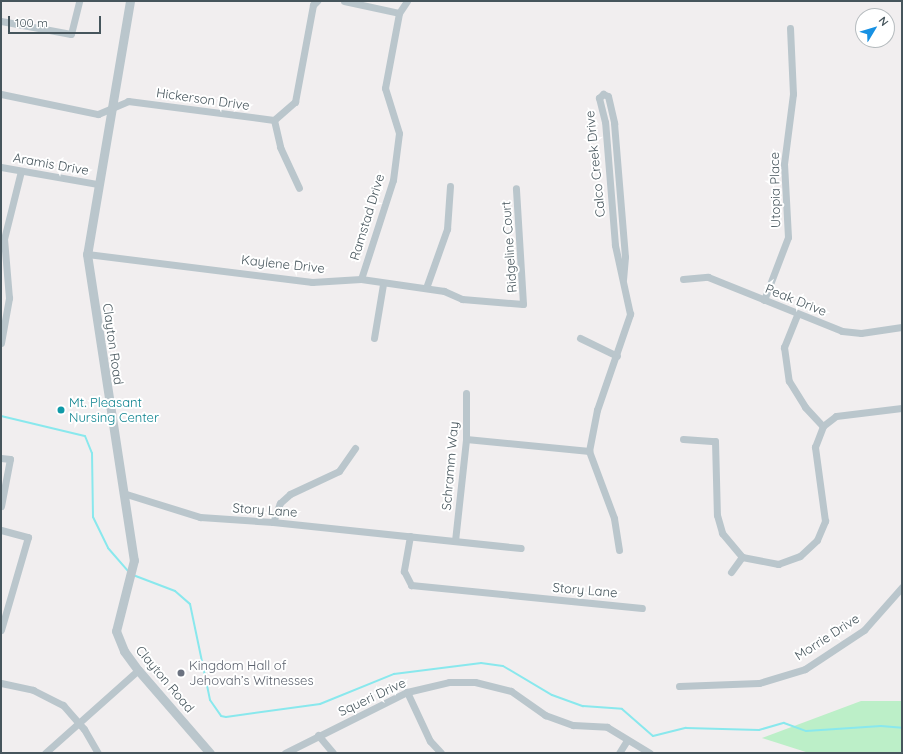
<!DOCTYPE html>
<meta charset="utf-8">
<style>
body{margin:0}
#map{position:relative;width:903px;height:754px;overflow:hidden;background:#f1eeef;font-family:Quicksand,sans-serif}
div>[style]{position:absolute}
.green>*{inset:0;background:#bcefc8}
.stream>*{height:2px;margin:-1px;padding:0 1px;transform-origin:1px;border-radius:1px;background:#89e8ed}
.minor>*{height:7px;margin:-3.5px;padding:0 3.5px;transform-origin:3.5px;border-radius:3.5px;background:#bac6cc}
.tertiary>*{height:9px;margin:-4.5px;padding:0 4.5px;transform-origin:4.5px;border-radius:4.5px;background:#bac6cc}
.dots>*{width:11px;height:11px;translate:-50% -50%;box-sizing:border-box;border:2px solid #fff;border-radius:50%}
span{translate:-50% -50%;white-space:nowrap;text-align:center;line-height:1.15;-webkit-text-stroke:4px #fff;paint-order:stroke}
.street-label{font-size:13px;color:#46555c}
.culture-label{font-size:13px;color:#0d838f}
.left{translate:0 -50%;text-align:left}
.worship-label{font-size:13px;color:#5b616d}
.frame{position:absolute;inset:0;border:2px solid #46555c;pointer-events:none}
.north{position:absolute;left:855px;top:8px;width:40px;height:40px;box-sizing:border-box;background:#fff;border:1px solid #b5bbbe;border-radius:50%;rotate:52deg;font-size:11px;font-weight:700;line-height:16px;text-align:center;color:#46555c}
.north::after{content:'';display:block;margin:auto;width:14px;height:18px;background:#1791e3;clip-path:polygon(50% 0,100% 100%,50% 72%,0 100%)}
.scale{position:absolute;left:8px;top:16px;width:93px;height:18px;box-sizing:border-box;border:2px solid #46555c;border-top:0;padding-left:5px;font-size:12px;line-height:14px;white-space:nowrap;color:#46555c;-webkit-text-stroke:3px #fff;paint-order:stroke}
</style>
<div id="map">
<div class="green">
<div style="clip-path:polygon(861px 701px,902px 701px,902px 753px,809px 753px,762px 738px)"></div>
</div>
<div class="stream">
<div style="left:1px;top:416px;width:86px;rotate:13.4deg"></div>
<div style="left:85px;top:436px;width:18px;rotate:68deg"></div>
<div style="left:92px;top:453px;width:64px;rotate:89.1deg"></div>
<div style="left:93px;top:517px;width:34px;rotate:64deg"></div>
<div style="left:108px;top:548px;width:30px;rotate:49deg"></div>
<div style="left:133px;top:575px;width:45px;rotate:20.9deg"></div>
<div style="left:175px;top:591px;width:20px;rotate:41deg"></div>
<div style="left:190px;top:604px;width:98px;rotate:78.2deg"></div>
<div style="left:210px;top:700px;width:19px;rotate:55deg"></div>
<div style="left:221px;top:716px;width:5px;rotate:11deg"></div>
<div style="left:226px;top:717px;width:95px;rotate:-7.9deg"></div>
<div style="left:320px;top:704px;width:80px;rotate:-22.1deg"></div>
<div style="left:394px;top:674px;width:88px;rotate:-7.2deg"></div>
<div style="left:481px;top:663px;width:22px;rotate:8deg"></div>
<div style="left:503px;top:666px;width:57px;rotate:30.6deg"></div>
<div style="left:552px;top:695px;width:33px;rotate:20deg"></div>
<div style="left:583px;top:706px;width:39px;rotate:4deg"></div>
<div style="left:622px;top:709px;width:41px;rotate:41.1deg"></div>
<div style="left:653px;top:736px;width:34px;rotate:-14deg"></div>
<div style="left:686px;top:728px;width:73px;rotate:1.6deg"></div>
<div style="left:759px;top:730px;width:26px;rotate:-16deg"></div>
<div style="left:784px;top:723px;width:23px;rotate:20deg"></div>
<div style="left:806px;top:731px;width:75px;rotate:-3.8deg"></div>
<div style="left:881px;top:726px;width:21px;rotate:5deg"></div>
</div>
<div class="minor">
<div style="left:344px;top:1px;width:56px;rotate:12.3deg"></div>
<div style="left:1px;top:21px;width:71px;rotate:10.5deg"></div>
<div style="left:71px;top:34px;width:34px;rotate:-76deg"></div>
<div style="left:1px;top:94px;width:99px;rotate:11.7deg"></div>
<div style="left:98px;top:114px;width:33px;rotate:-23deg"></div>
<div style="left:128px;top:101px;width:147px;rotate:7.4deg"></div>
<div style="left:274px;top:120px;width:28px;rotate:-41deg"></div>
<div style="left:295px;top:102px;width:99px;rotate:-79.5deg"></div>
<div style="left:313px;top:5px;width:6px;rotate:-45deg"></div>
<div style="left:274px;top:120px;width:28px;rotate:77deg"></div>
<div style="left:280px;top:147px;width:45px;rotate:65.1deg"></div>
<div style="left:1px;top:167px;width:97px;rotate:10deg"></div>
<div style="left:87px;top:254px;width:227px;rotate:7.1deg"></div>
<div style="left:312px;top:282px;width:49px;rotate:-3.5deg"></div>
<div style="left:361px;top:279px;width:84px;rotate:8.2deg"></div>
<div style="left:444px;top:291px;width:20px;rotate:24deg"></div>
<div style="left:462px;top:299px;width:61px;rotate:4.7deg"></div>
<div style="left:523px;top:304px;width:116px;rotate:-93.5deg"></div>
<div style="left:361px;top:279px;width:104px;rotate:-72.1deg"></div>
<div style="left:393px;top:180px;width:47px;rotate:-82.7deg"></div>
<div style="left:399px;top:133px;width:47px;rotate:-107.3deg"></div>
<div style="left:385px;top:88px;width:76px;rotate:-79.4deg"></div>
<div style="left:399px;top:13px;width:14px;rotate:-56deg"></div>
<div style="left:683px;top:279px;width:25px;rotate:-5deg"></div>
<div style="left:708px;top:277px;width:144px;rotate:21.9deg"></div>
<div style="left:842px;top:331px;width:19px;rotate:6deg"></div>
<div style="left:861px;top:333px;width:41px;rotate:-8.3deg"></div>
<div style="left:426px;top:288px;width:63px;rotate:-70.4deg"></div>
<div style="left:447px;top:229px;width:43px;rotate:-86deg"></div>
<div style="left:764px;top:300px;width:67px;rotate:-69.1deg"></div>
<div style="left:788px;top:237px;width:73px;rotate:-93.1deg"></div>
<div style="left:784px;top:164px;width:71px;rotate:-82.7deg"></div>
<div style="left:793px;top:94px;width:66px;rotate:-92.6deg"></div>
<div style="left:797px;top:315px;width:35px;rotate:112deg"></div>
<div style="left:784px;top:347px;width:34px;rotate:82deg"></div>
<div style="left:789px;top:381px;width:31px;rotate:58deg"></div>
<div style="left:805px;top:407px;width:26px;rotate:47deg"></div>
<div style="left:374px;top:338px;width:55px;rotate:-80.5deg"></div>
<div style="left:580px;top:338px;width:41px;rotate:25.9deg"></div>
<div style="left:1px;top:343px;width:46px;rotate:-79.9deg"></div>
<div style="left:9px;top:298px;width:59px;rotate:-94.8deg"></div>
<div style="left:4px;top:239px;width:70px;rotate:-76deg"></div>
<div style="left:466px;top:439px;width:124px;rotate:5.6deg"></div>
<div style="left:683px;top:439px;width:32px;rotate:4deg"></div>
<div style="left:715px;top:441px;width:74px;rotate:88.5deg"></div>
<div style="left:717px;top:515px;width:19px;rotate:74deg"></div>
<div style="left:722px;top:533px;width:31px;rotate:50deg"></div>
<div style="left:742px;top:557px;width:37px;rotate:11deg"></div>
<div style="left:778px;top:564px;width:23px;rotate:-20deg"></div>
<div style="left:800px;top:556px;width:23px;rotate:-43deg"></div>
<div style="left:817px;top:540px;width:21px;rotate:-67deg"></div>
<div style="left:825px;top:521px;width:75px;rotate:-97.7deg"></div>
<div style="left:815px;top:447px;width:22px;rotate:-69deg"></div>
<div style="left:823px;top:426px;width:16px;rotate:-38deg"></div>
<div style="left:836px;top:416px;width:66px;rotate:-6.9deg"></div>
<div style="left:1px;top:458px;width:9px;rotate:6deg"></div>
<div style="left:10px;top:459px;width:48px;rotate:100.8deg"></div>
<div style="left:123px;top:493px;width:81px;rotate:17.3deg"></div>
<div style="left:200px;top:517px;width:73px;rotate:3.9deg"></div>
<div style="left:273px;top:522px;width:249px;rotate:6deg"></div>
<div style="left:273px;top:522px;width:20px;rotate:-70deg"></div>
<div style="left:280px;top:503px;width:13px;rotate:-42deg"></div>
<div style="left:290px;top:494px;width:54px;rotate:-25.1deg"></div>
<div style="left:339px;top:471px;width:28px;rotate:-55deg"></div>
<div style="left:1px;top:530px;width:28px;rotate:15deg"></div>
<div style="left:28px;top:537px;width:97px;rotate:106.2deg"></div>
<div style="left:410px;top:536px;width:36px;rotate:100deg"></div>
<div style="left:404px;top:571px;width:16px;rotate:63deg"></div>
<div style="left:411px;top:585px;width:232px;rotate:5.7deg"></div>
<div style="left:455px;top:541px;width:103px;rotate:-83.8deg"></div>
<div style="left:466px;top:439px;width:46px;rotate:-90deg"></div>
<div style="left:619px;top:550px;width:32px;rotate:-99deg"></div>
<div style="left:614px;top:518px;width:72px;rotate:-110.5deg"></div>
<div style="left:589px;top:451px;width:42px;rotate:-79deg"></div>
<div style="left:597px;top:410px;width:102px;rotate:-71deg"></div>
<div style="left:630px;top:314px;width:71px;rotate:-102.3deg"></div>
<div style="left:615px;top:245px;width:123px;rotate:-94.6deg"></div>
<div style="left:605px;top:122px;width:25px;rotate:-104deg"></div>
<div style="left:599px;top:98px;width:6px;rotate:-45deg"></div>
<div style="left:603px;top:94px;width:5px;rotate:22deg"></div>
<div style="left:608px;top:96px;width:28px;rotate:77deg"></div>
<div style="left:614px;top:123px;width:134px;rotate:85.3deg"></div>
<div style="left:625px;top:257px;width:22px;rotate:95deg"></div>
<div style="left:731px;top:572px;width:19px;rotate:-54deg"></div>
<div style="left:1px;top:683px;width:33px;rotate:12deg"></div>
<div style="left:33px;top:690px;width:34px;rotate:27deg"></div>
<div style="left:63px;top:705px;width:32px;rotate:49deg"></div>
<div style="left:84px;top:729px;width:28px;rotate:60deg"></div>
<div style="left:679px;top:686px;width:80px;rotate:-2.1deg"></div>
<div style="left:759px;top:683px;width:48px;rotate:-16.9deg"></div>
<div style="left:805px;top:669px;width:71px;rotate:-33.5deg"></div>
<div style="left:864px;top:630px;width:57px;rotate:-48.5deg"></div>
<div style="left:407px;top:692px;width:54px;rotate:64.9deg"></div>
<div style="left:430px;top:741px;width:16px;rotate:47deg"></div>
<div style="left:318px;top:735px;width:23px;rotate:50deg"></div>
<div style="left:45px;top:753px;width:125px;rotate:-41.7deg"></div>
<div style="left:285px;top:753px;width:136px;rotate:-26.6deg"></div>
<div style="left:407px;top:692px;width:43px;rotate:-13.4deg"></div>
<div style="left:449px;top:682px;width:26px"></div>
<div style="left:475px;top:682px;width:37px;rotate:14deg"></div>
<div style="left:511px;top:691px;width:42px;rotate:35.2deg"></div>
<div style="left:545px;top:715px;width:30px;rotate:20deg"></div>
<div style="left:573px;top:725px;width:34px;rotate:3deg"></div>
<div style="left:607px;top:727px;width:50px;rotate:31.2deg"></div>
<div style="left:619px;top:753px;width:15px;rotate:-58deg"></div>
</div>
<div class="tertiary">
<div style="left:130px;top:1px;width:257px;rotate:99.6deg"></div>
<div style="left:87px;top:254px;width:310px;rotate:81.3deg"></div>
<div style="left:134px;top:560px;width:73px;rotate:104.2deg"></div>
<div style="left:116px;top:631px;width:22px;rotate:68deg"></div>
<div style="left:124px;top:651px;width:24px;rotate:54deg"></div>
<div style="left:138px;top:670px;width:110px;rotate:49.1deg"></div>
</div>
<div class="dots">
<div style="left:61px;top:410px;background:#0f9aa8"></div>
<div style="left:181px;top:673px;background:#6b7280"></div>
</div>
<div class="street-label">
<span style="left:203px;top:99px;rotate:8deg">Hickerson Drive</span>
<span style="left:51px;top:164px;rotate:10deg">Aramis Drive</span>
<span style="left:595px;top:164px;rotate:-96deg">Calco Creek Drive</span>
<span style="left:775px;top:190px;rotate:-91deg">Utopia Place</span>
<span style="left:367px;top:217px;rotate:-73deg">Ramstad Drive</span>
<span style="left:509px;top:247px;rotate:-94deg">Ridgeline Court</span>
<span style="left:283px;top:264px;rotate:6deg">Kaylene Drive</span>
<span style="left:796px;top:300px;rotate:22deg">Peak Drive</span>
<span style="left:113px;top:344px;rotate:82deg">Clayton Road</span>
<span style="left:450px;top:466px;rotate:-85deg">Schramm Way</span>
<span style="left:265px;top:510px;rotate:4deg">Story Lane</span>
<span style="left:585px;top:590px;rotate:5deg">Story Lane</span>
<span style="left:827px;top:637px;rotate:-33deg">Morrie Drive</span>
<span style="left:165px;top:679px;rotate:50deg">Clayton Road</span>
<span style="left:372px;top:697px;rotate:-25deg">Squeri Drive</span>
</div>
<div class="culture-label">
<span class="left" style="left:69px;top:410px">Mt. Pleasant<br>Nursing Center</span>
</div>
<div class="worship-label">
<span class="left" style="left:189px;top:673px">Kingdom Hall of<br>Jehovah’s Witnesses</span>
</div>
<div class="frame"></div>
<div class="north">N</div>
<div class="scale">100 m</div>
</div>
